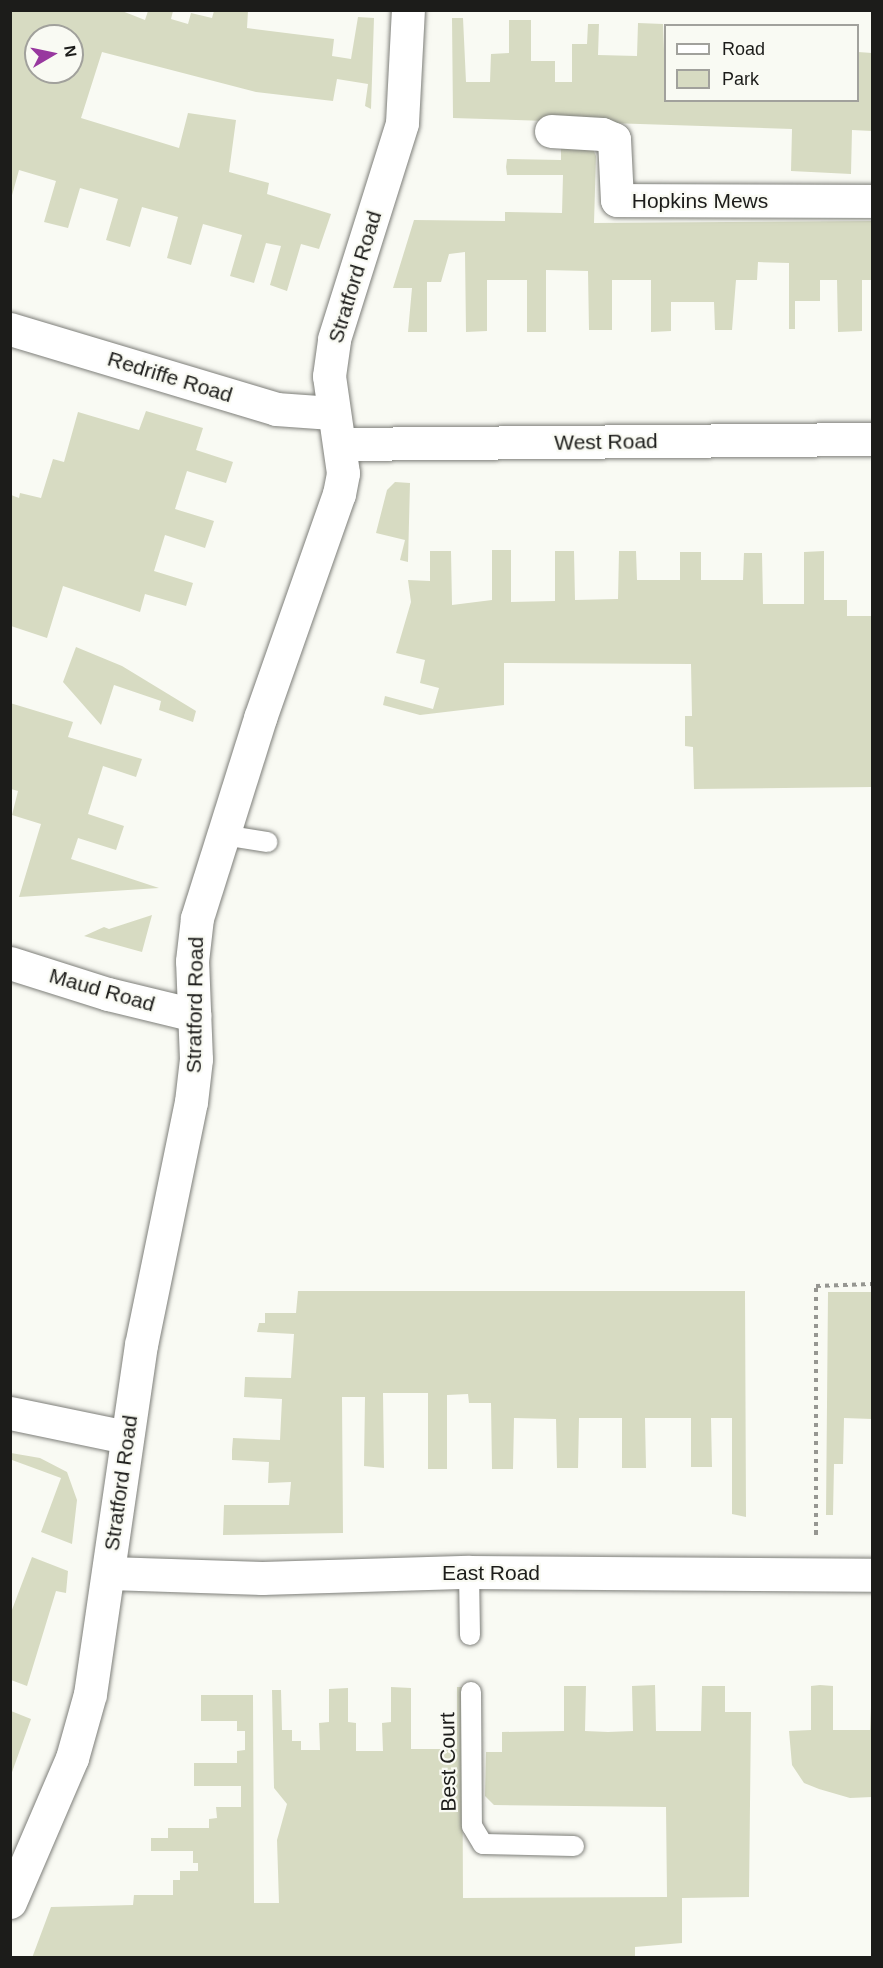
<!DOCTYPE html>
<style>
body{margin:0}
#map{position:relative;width:883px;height:1968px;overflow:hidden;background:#f9faf3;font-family:Helvetica,sans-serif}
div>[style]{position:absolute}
.green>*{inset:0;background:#d7dbc2}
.path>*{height:4px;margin-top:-2px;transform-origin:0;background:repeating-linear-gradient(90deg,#969691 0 4.5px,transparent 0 9px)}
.roads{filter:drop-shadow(0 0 2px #7e7f7a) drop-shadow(0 0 2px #7e7f7a)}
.lane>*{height:20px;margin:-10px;padding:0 10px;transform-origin:10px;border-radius:10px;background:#fff}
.street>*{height:33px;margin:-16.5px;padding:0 16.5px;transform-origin:16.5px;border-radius:16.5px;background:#fff}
span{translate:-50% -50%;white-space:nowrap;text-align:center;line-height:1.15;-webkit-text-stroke:4.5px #f9faf3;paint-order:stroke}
.street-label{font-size:21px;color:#1c1c1a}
.frame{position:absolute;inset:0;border:12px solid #1c1c1a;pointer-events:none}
.legend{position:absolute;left:664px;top:24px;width:195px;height:78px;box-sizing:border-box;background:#f9faf3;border:2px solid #a1a19c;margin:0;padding:8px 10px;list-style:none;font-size:18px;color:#1c1c1a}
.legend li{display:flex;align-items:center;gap:12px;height:30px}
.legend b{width:30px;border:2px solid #a1a19c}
.north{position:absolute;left:24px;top:24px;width:60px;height:60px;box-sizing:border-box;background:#f9faf3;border:2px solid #a1a19c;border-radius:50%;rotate:81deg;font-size:16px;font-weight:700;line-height:24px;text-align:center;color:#1c1c1a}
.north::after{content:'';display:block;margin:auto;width:21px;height:27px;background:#98389f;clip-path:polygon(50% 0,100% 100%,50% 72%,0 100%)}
</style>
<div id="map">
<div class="green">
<div style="clip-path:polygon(evenodd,11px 10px,122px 11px,145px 20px,148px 11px,173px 11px,171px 19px,188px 24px,191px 13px,212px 18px,214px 11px,248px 11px,247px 28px,334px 39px,332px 56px,351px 59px,358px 17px,374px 18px,371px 109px,365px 106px,368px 84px,337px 79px,333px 101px,256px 92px,102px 52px,81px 118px,179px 148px,188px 113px,236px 120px,229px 172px,269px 183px,267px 194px,331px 214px,319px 249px,301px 244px,287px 291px,270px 285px,281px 246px,266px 243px,254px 283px,230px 276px,242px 235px,203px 224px,191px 265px,167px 258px,178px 217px,142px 207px,130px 247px,106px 240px,118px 199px,80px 188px,68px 228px,44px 222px,56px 181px,19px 170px,11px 199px,11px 10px,36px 36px,72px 36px,72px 72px,36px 72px,36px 36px)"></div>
<div style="clip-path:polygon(452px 18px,463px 18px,466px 82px,490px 82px,491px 54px,509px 53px,509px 20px,531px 20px,531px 61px,555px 61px,555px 82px,572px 82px,572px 44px,587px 44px,588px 24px,599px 24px,598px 55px,637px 56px,638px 23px,663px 24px,666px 100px,858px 100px,858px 52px,872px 53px,872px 131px,852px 130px,851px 174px,791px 171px,792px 129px,453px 118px)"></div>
<div style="clip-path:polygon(561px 140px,593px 149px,596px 156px,594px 223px,872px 221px,872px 280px,862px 280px,862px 331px,838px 332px,837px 280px,820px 280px,820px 301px,795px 301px,795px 329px,789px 329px,789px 263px,758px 262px,757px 280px,736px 280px,732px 330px,715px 330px,714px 302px,671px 302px,671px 331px,651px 332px,651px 280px,612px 280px,612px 330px,589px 330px,588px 271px,546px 270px,546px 332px,527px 332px,527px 280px,487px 280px,487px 331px,466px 332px,465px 252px,449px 254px,441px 282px,427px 282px,427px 332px,408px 332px,412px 288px,393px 288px,414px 220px,505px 221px,505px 212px,562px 213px,563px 175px,507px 175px,506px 167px,507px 159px,561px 160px)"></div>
<div style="clip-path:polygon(146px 411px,203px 428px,196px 450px,233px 462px,226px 483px,187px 471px,175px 509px,214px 521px,205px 548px,165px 535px,154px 571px,193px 583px,186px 606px,145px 594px,140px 612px,63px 586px,47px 638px,11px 626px,11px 495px,19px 498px,20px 493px,41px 498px,53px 459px,64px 462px,78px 412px,139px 430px)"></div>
<div style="clip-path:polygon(395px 482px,410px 483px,408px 562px,400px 560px,405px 540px,376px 533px,387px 490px)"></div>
<div style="clip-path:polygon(492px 550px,511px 550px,511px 602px,555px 601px,555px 551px,574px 551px,575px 600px,618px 599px,619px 551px,636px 551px,637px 580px,680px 580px,680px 552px,701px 552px,701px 580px,743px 580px,744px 553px,762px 553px,763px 604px,804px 604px,804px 552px,824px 551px,824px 600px,847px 600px,847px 616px,872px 616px,872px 787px,694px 789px,693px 747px,685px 746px,685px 716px,692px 716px,691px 664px,504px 663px,504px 705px,420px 715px,383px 705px,385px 696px,433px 709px,439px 688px,420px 683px,425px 660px,396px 653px,411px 602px,408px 580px,430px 581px,430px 551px,451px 551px,452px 605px,492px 600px)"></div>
<div style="clip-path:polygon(76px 647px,122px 666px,196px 711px,193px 722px,159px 710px,161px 701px,114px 685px,101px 725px,63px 682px)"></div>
<div style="clip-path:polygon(10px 703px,73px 722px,68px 737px,142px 759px,136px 777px,103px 766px,88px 814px,124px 826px,116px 850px,78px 838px,71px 859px,159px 888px,19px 897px,41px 824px,12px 815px,18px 791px,11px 789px)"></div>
<div style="clip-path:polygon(152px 915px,142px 952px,84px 936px,104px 927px,109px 929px)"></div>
<div style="clip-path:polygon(298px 1291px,745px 1291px,746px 1517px,732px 1514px,732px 1418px,711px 1418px,712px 1467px,691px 1467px,691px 1418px,645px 1418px,646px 1468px,622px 1468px,622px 1418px,579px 1418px,578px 1468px,557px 1468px,556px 1419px,514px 1418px,513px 1469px,492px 1469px,491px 1403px,469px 1403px,468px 1394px,447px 1395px,447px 1469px,428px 1469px,428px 1393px,383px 1393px,384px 1468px,364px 1466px,365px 1397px,342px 1397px,343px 1533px,223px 1535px,224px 1505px,289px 1505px,291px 1482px,268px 1483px,269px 1462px,232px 1460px,232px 1450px,233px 1438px,280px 1440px,282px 1399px,244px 1397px,245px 1377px,291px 1378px,294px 1334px,257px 1332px,259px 1323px,265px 1323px,265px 1313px,296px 1313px)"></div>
<div style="clip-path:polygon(828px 1292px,872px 1292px,872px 1419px,844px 1418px,843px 1464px,834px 1464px,833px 1515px,826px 1515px)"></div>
<div style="clip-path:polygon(11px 1453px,40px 1458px,67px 1472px,77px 1500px,72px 1544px,41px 1532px,61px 1478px,12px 1460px,11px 1463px)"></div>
<div style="clip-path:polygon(32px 1557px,68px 1571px,66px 1593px,56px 1591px,27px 1686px,11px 1680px,10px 1615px)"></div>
<div style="clip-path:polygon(655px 1685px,656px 1731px,701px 1731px,702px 1686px,725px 1686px,725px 1712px,751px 1712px,749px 1897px,682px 1898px,682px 1943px,635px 1947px,635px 1958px,32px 1958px,51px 1907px,133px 1905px,134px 1895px,173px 1895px,173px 1880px,180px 1880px,180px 1871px,198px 1871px,198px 1863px,193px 1863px,193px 1851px,151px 1851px,151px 1838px,168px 1838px,168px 1828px,209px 1828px,209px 1819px,217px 1818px,216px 1807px,241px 1807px,241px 1786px,194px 1786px,194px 1763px,237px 1763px,237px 1751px,245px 1750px,245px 1731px,237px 1731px,237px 1721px,201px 1721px,201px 1695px,253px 1695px,254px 1903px,279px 1903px,277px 1840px,287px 1804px,274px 1788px,272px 1690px,281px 1690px,282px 1730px,292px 1730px,292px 1741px,301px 1741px,301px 1750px,320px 1750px,319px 1723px,329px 1722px,329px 1689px,348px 1688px,348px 1722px,356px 1723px,356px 1751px,383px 1751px,382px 1723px,391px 1722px,391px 1687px,411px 1688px,411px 1749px,457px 1749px,457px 1687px,462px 1687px,463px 1898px,667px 1897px,666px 1807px,494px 1805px,485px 1796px,486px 1752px,502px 1752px,502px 1732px,564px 1731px,564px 1686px,586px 1686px,585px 1731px,608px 1732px,633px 1731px,632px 1686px)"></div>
<div style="clip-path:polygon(820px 1685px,833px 1686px,833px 1730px,870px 1730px,872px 1685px,872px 1797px,850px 1798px,819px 1789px,804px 1783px,792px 1765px,789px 1731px,811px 1730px,811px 1686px)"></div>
<div style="clip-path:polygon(11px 1711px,31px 1719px,11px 1775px,10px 1711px)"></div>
</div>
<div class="path">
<div style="left:816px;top:1535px;width:249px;rotate:-90deg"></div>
<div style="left:816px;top:1286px;width:56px;rotate:-2deg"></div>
</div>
<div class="roads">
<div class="lane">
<div style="left:223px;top:835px;width:45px;rotate:9deg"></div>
<div style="left:469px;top:1572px;width:63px;rotate:89.1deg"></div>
<div style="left:471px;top:1692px;width:134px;rotate:89.6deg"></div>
<div style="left:472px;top:1826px;width:21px;rotate:59deg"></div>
<div style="left:483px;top:1844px;width:91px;rotate:1.3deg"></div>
</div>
<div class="street">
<div style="left:551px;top:131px;width:51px;rotate:3.4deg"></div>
<div style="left:602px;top:134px;width:13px;rotate:23deg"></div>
<div style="left:614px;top:139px;width:61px;rotate:87.2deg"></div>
<div style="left:617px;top:200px;width:255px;rotate:0.2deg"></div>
<div style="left:10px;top:329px;width:278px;rotate:16.7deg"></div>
<div style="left:276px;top:409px;width:56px;rotate:4.1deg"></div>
<div style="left:340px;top:444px;width:532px;rotate:-0.54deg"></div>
<div style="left:10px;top:963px;width:103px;rotate:17.6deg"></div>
<div style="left:108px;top:994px;width:89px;rotate:13.7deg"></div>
<div style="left:10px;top:1413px;width:118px;rotate:11.7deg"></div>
<div style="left:109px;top:1573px;width:153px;rotate:1.9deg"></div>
<div style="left:262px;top:1578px;width:207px;rotate:-1.7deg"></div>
<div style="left:469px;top:1572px;width:403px;rotate:0.4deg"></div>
<div style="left:10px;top:1902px;width:157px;rotate:-66.7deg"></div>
<div style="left:72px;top:1758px;width:66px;rotate:-74.3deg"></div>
<div style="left:90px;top:1694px;width:353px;rotate:-81.7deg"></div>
<div style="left:141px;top:1345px;width:248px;rotate:-78.4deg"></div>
<div style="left:191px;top:1102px;width:43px;rotate:-83.4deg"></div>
<div style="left:196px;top:1059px;width:98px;rotate:-92.3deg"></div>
<div style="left:192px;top:961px;width:43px;rotate:-83.4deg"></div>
<div style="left:197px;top:918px;width:210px;rotate:-72.5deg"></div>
<div style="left:260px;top:718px;width:238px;rotate:-70.6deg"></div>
<div style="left:339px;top:494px;width:21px;rotate:-79deg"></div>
<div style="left:343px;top:473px;width:98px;rotate:-98.2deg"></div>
<div style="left:329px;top:376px;width:37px;rotate:-82deg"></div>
<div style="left:334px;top:339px;width:226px;rotate:-72.5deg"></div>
<div style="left:402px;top:123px;width:113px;rotate:-87deg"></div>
</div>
</div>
<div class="street-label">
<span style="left:700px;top:201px">Hopkins Mews</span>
<span style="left:355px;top:277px;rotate:-73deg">Stratford Road</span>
<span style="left:170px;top:377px;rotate:17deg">Redriffe Road</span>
<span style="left:606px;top:442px;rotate:-1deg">West Road</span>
<span style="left:102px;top:990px;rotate:16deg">Maud Road</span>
<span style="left:195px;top:1005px;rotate:-89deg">Stratford Road</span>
<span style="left:121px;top:1483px;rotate:-82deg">Stratford Road</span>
<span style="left:491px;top:1573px">East Road</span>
<span style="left:448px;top:1762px;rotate:-91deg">Best Court</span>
</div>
<div class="frame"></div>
<ul class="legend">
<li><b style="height:8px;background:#fff"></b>Road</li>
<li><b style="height:16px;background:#d7dbc2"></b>Park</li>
</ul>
<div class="north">N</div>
</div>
